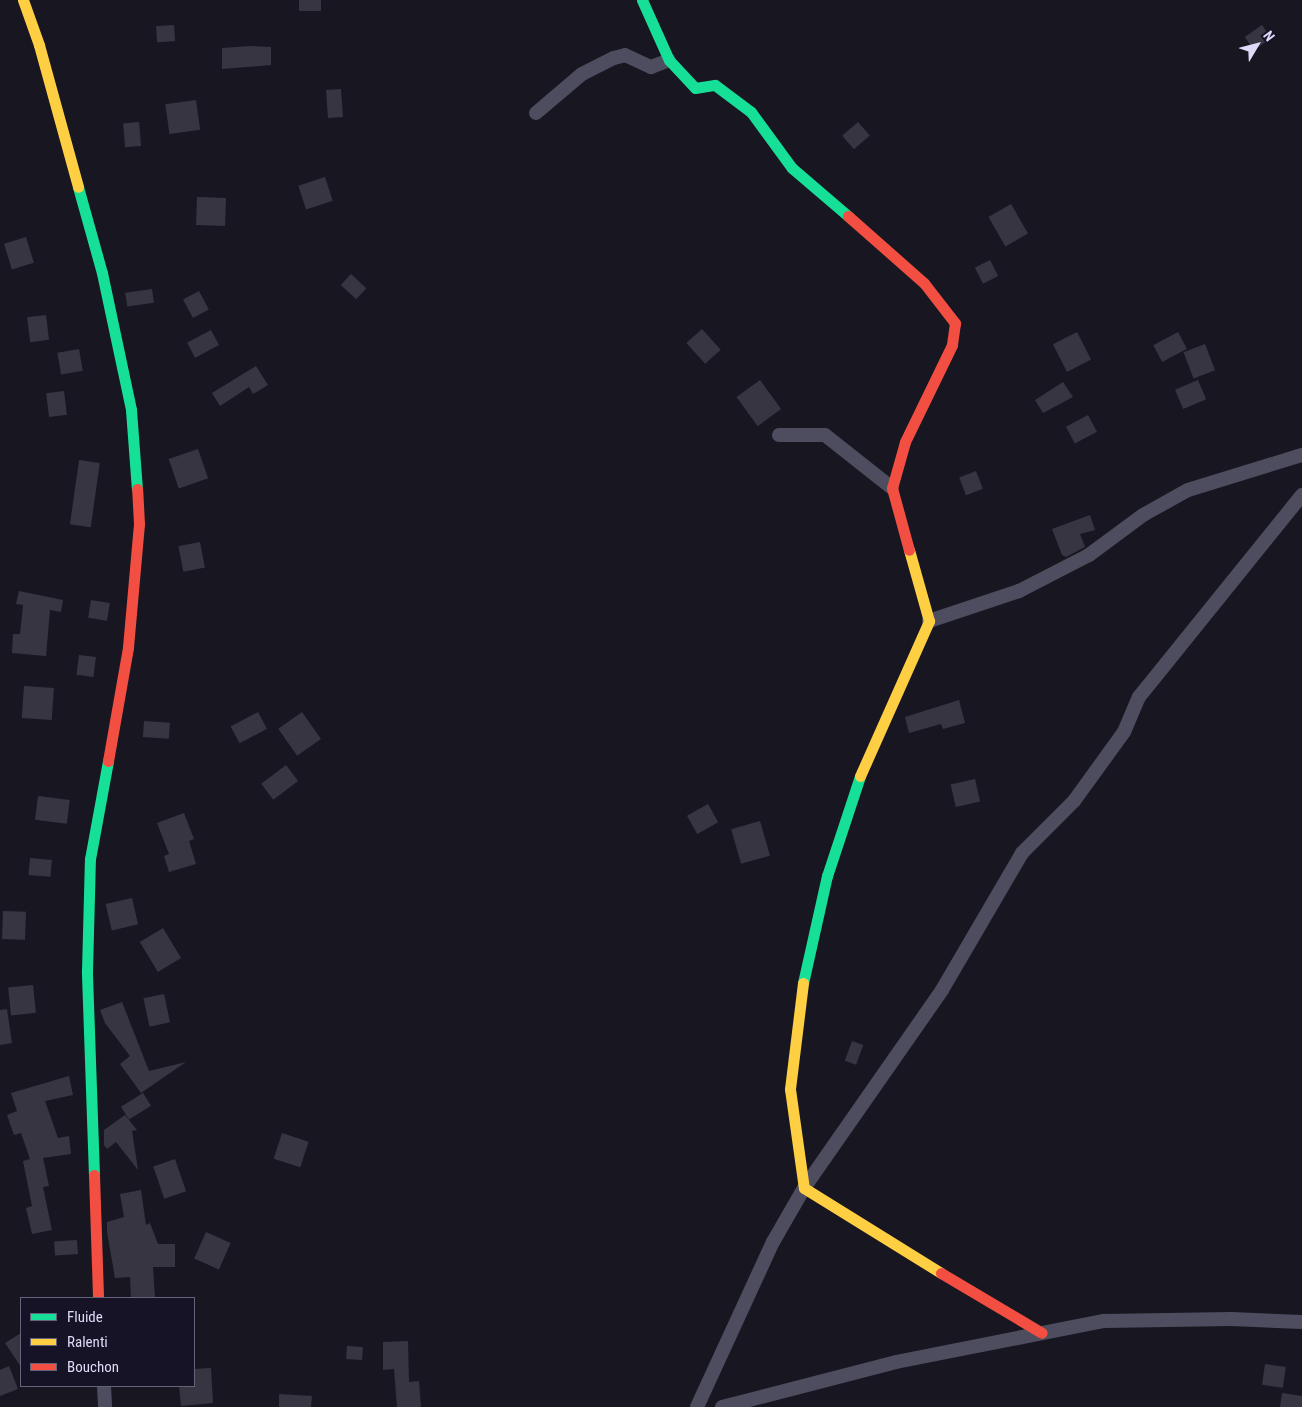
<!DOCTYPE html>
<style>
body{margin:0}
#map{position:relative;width:1302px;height:1407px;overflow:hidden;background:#181721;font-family:"Roboto Condensed",sans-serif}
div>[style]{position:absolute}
.building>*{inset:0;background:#373542;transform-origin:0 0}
.street>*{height:14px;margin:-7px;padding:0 7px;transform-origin:7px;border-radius:7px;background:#4e4d5f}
.fast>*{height:11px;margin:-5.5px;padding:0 5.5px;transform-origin:5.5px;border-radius:5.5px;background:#16e098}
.slow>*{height:11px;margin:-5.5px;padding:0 5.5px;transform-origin:5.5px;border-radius:5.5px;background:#ffcf43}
.jam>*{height:11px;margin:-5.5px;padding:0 5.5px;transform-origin:5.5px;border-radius:5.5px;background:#f24e42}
span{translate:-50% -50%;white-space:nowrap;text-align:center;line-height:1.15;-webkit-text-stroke:4px #151325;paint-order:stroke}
.legend{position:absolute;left:20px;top:1297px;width:175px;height:90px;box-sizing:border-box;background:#151325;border:1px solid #65637a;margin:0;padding:6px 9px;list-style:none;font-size:15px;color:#dedbfa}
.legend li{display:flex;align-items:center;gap:10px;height:25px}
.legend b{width:25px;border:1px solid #65637a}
.north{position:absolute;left:1232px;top:20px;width:50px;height:50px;-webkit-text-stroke:4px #151325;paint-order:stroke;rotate:53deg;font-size:14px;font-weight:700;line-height:20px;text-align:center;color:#dedbfa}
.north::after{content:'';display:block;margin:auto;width:18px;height:22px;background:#dedbfa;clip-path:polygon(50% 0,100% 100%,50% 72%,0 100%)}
</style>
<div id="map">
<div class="building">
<div style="left:299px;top:0;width:22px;height:11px"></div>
<div style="left:174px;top:25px;width:16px;height:18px;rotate:86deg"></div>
<div style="left:1262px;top:25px;width:16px;height:21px;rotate:55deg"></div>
<div style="clip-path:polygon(250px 46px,271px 47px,271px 65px,222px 69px,222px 48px)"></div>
<div style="left:341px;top:89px;width:28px;height:15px;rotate:86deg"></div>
<div style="left:196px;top:100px;width:30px;height:31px;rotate:82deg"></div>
<div style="left:139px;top:122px;width:24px;height:16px;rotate:85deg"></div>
<div style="left:858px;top:122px;width:18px;height:21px;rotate:49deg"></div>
<div style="left:325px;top:177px;width:25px;height:28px;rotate:72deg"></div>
<div style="left:197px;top:197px;width:29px;height:28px;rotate:2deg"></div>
<div style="left:1011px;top:204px;width:34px;height:26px;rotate:60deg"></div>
<div style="left:26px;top:237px;width:27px;height:23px;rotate:73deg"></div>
<div style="left:990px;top:260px;width:18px;height:17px;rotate:63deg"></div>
<div style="left:351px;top:274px;width:21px;height:15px;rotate:43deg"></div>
<div style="left:152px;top:289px;width:14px;height:27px;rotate:82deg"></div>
<div style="left:199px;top:291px;width:21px;height:18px;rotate:62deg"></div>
<div style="left:46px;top:315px;width:25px;height:19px;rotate:83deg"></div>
<div style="left:702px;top:329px;width:28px;height:21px;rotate:48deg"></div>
<div style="left:211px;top:330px;width:17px;height:27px;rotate:62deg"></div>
<div style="left:1077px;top:332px;width:31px;height:27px;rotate:63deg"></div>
<div style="left:1178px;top:332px;width:19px;height:28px;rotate:62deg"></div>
<div style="left:1205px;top:344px;width:28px;height:23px;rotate:69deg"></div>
<div style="left:79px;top:349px;width:22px;height:22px;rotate:80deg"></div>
<div style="clip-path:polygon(256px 366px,268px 385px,253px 394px,249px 387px,220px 406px,212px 393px)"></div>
<div style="left:760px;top:380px;width:36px;height:29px;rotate:54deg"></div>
<div style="left:1198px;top:380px;width:21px;height:25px;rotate:67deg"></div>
<div style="clip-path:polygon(1063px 382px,1073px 397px,1043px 413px,1035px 400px)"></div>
<div style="left:64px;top:391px;width:24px;height:18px;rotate:83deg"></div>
<div style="left:1088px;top:415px;width:19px;height:25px;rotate:62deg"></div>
<div style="left:198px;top:449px;width:31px;height:31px;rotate:71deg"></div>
<div style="left:79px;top:460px;width:21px;height:65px;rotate:8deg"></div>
<div style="left:976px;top:471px;width:19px;height:18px;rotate:69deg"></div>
<div style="clip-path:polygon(1090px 515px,1095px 530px,1080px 534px,1085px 547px,1066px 557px,1062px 555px,1052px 529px)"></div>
<div style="left:200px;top:542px;width:26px;height:22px;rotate:79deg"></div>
<div style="clip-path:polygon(19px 591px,63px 600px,61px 612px,50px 610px,46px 656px,12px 653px,13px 634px,20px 634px,23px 605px,16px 604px)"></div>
<div style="left:91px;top:600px;width:19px;height:18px;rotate:9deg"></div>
<div style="left:79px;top:655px;width:17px;height:20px;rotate:7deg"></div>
<div style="left:24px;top:686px;width:30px;height:32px;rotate:4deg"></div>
<div style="clip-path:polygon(959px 700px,965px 723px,943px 729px,941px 724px,909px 733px,905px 717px)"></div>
<div style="left:258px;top:712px;width:19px;height:31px;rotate:62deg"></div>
<div style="left:302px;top:712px;width:33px;height:29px;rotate:55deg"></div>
<div style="left:144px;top:721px;width:26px;height:16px;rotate:4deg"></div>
<div style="left:286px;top:765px;width:20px;height:31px;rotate:53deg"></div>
<div style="left:975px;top:779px;width:23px;height:25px;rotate:77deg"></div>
<div style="left:38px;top:796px;width:32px;height:24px;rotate:7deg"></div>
<div style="left:708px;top:804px;width:21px;height:24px;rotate:61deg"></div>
<div style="clip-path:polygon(184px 813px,194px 839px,189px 841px,196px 864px,169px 872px,164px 856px,169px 854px,157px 823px)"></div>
<div style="left:760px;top:821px;width:36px;height:30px;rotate:74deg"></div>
<div style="left:30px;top:858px;width:22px;height:17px;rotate:5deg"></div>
<div style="left:132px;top:898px;width:27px;height:27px;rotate:77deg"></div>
<div style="left:3px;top:911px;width:23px;height:28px;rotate:2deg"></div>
<div style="left:163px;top:928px;width:35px;height:27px;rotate:59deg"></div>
<div style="left:33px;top:985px;width:28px;height:25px;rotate:84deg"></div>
<div style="left:164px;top:994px;width:29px;height:21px;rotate:78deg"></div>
<div style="clip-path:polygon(122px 1002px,149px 1071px,186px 1062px,141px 1093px,120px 1064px,130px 1056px,105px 1023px,100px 1010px)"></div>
<div style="clip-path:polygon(7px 1009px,12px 1043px,0 1045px,0 1010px)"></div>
<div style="left:852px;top:1041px;width:12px;height:21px;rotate:20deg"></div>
<div style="clip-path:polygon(69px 1076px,73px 1095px,45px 1101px,58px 1138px,69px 1136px,71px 1154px,43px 1158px,49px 1186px,43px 1187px,52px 1230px,32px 1234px,26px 1208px,32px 1206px,23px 1161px,30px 1159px,21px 1133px,14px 1135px,7px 1115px,17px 1111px,11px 1093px)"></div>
<div style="left:143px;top:1093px;width:15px;height:26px;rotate:58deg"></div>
<div style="clip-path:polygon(125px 1115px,137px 1130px,132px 1131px,138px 1170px,116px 1142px,107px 1149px,104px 1145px,104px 1130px)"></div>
<div style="left:282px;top:1133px;width:28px;height:27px;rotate:18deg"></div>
<div style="left:175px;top:1159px;width:34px;height:23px;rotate:71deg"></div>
<div style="clip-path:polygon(141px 1190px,146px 1225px,150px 1223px,158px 1244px,175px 1244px,175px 1267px,153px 1267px,155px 1298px,131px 1298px,130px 1277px,115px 1278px,107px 1232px,107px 1222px,124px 1217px,120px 1194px)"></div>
<div style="left:206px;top:1232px;width:27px;height:29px;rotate:24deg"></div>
<div style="left:77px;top:1240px;width:14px;height:23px;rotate:86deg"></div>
<div style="clip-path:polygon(21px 1333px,21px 1367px,5px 1343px)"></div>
<div style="clip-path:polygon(408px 1341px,409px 1382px,419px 1381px,421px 1407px,397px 1407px,394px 1369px,383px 1370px,383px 1342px)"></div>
<div style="left:347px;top:1346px;width:16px;height:13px;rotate:4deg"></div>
<div style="left:1265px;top:1364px;width:21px;height:21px;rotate:8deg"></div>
<div style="clip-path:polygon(9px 1366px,18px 1389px,0 1396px,0 1370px)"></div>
<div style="clip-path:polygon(211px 1368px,213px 1403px,181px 1406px,179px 1386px,194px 1386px,194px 1369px)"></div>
<div style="clip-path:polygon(1282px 1393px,1302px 1396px,1302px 1407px,1280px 1407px)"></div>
<div style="clip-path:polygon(279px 1394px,312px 1396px,311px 1407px,279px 1407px)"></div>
</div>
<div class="street">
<div style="left:536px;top:113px;width:60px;rotate:-40.3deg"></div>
<div style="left:582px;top:74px;width:36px;rotate:-27deg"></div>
<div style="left:614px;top:58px;width:11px;rotate:-15deg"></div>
<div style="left:625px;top:55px;width:29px;rotate:25deg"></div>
<div style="left:651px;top:67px;width:19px;rotate:-21deg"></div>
<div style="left:779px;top:435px;width:46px"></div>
<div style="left:825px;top:435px;width:85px;rotate:38.3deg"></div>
<div style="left:929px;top:621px;width:95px;rotate:-18.4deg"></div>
<div style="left:1019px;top:591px;width:79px;rotate:-27.2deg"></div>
<div style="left:1089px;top:555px;width:67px;rotate:-36.5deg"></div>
<div style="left:1143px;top:515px;width:51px;rotate:-29.1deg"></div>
<div style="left:1188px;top:490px;width:119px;rotate:-17.1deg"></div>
<div style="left:104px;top:1386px;width:21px;rotate:87deg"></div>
<div style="left:697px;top:1407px;width:182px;rotate:-65.3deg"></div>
<div style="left:773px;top:1242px;width:62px;rotate:-60.1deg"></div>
<div style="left:804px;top:1188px;width:241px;rotate:-55.1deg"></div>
<div style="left:942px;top:990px;width:159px;rotate:-59.7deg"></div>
<div style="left:1022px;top:853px;width:74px;rotate:-45deg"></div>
<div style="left:1074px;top:801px;width:85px;rotate:-54.1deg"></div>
<div style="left:1124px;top:732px;width:38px;rotate:-67deg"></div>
<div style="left:1139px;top:697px;width:260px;rotate:-51.1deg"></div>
<div style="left:722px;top:1407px;width:180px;rotate:-14.5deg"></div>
<div style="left:896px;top:1362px;width:212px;rotate:-11.2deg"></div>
<div style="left:1104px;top:1321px;width:127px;rotate:-0.9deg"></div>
<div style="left:1231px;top:1319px;width:71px;rotate:2.4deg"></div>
</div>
<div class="fast">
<div style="left:642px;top:0;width:66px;rotate:65.8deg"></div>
<div style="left:669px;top:60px;width:38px;rotate:47deg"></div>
<div style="left:695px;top:88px;width:20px;rotate:-9deg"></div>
<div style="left:715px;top:85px;width:45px;rotate:36.9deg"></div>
<div style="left:751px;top:112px;width:69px;rotate:53.8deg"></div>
<div style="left:792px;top:168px;width:74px;rotate:40.6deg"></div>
<div style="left:78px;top:187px;width:89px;rotate:74.4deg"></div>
<div style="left:102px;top:273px;width:140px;rotate:78deg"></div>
<div style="left:131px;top:410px;width:79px;rotate:85.7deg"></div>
<div style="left:803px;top:983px;width:110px;rotate:-77.4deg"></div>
<div style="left:827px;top:876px;width:105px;rotate:-71.7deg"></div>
<div style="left:94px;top:1175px;width:204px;rotate:-92deg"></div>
<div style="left:87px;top:971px;width:112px;rotate:-88.5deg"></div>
<div style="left:90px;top:859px;width:100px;rotate:-79.6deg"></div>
</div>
<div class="slow">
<div style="left:23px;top:0;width:48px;rotate:70.4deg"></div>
<div style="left:39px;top:45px;width:147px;rotate:74.6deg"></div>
<div style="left:860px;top:776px;width:170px;rotate:-66deg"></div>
<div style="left:929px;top:621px;width:74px;rotate:-105.7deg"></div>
<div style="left:803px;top:983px;width:107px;rotate:97deg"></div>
<div style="left:790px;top:1089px;width:100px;rotate:82deg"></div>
<div style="left:804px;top:1188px;width:161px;rotate:31.8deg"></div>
</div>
<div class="jam">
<div style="left:848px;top:216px;width:101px;rotate:41.4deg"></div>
<div style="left:924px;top:283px;width:51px;rotate:52.2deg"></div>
<div style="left:955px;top:323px;width:22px;rotate:98deg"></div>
<div style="left:952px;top:345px;width:108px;rotate:115.9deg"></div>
<div style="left:905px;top:442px;width:48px;rotate:105.8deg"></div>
<div style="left:892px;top:488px;width:64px;rotate:74.7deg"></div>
<div style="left:108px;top:761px;width:116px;rotate:-80deg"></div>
<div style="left:128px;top:647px;width:123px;rotate:-84.9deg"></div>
<div style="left:139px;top:524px;width:35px;rotate:-93deg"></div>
<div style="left:94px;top:1175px;width:123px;rotate:88.1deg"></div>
<div style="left:941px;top:1273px;width:117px;rotate:30.7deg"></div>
</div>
<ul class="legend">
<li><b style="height:6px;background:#16e098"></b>Fluide</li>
<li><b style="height:6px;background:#ffcf43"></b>Ralenti</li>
<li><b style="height:6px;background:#f24e42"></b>Bouchon</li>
</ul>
<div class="north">N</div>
</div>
